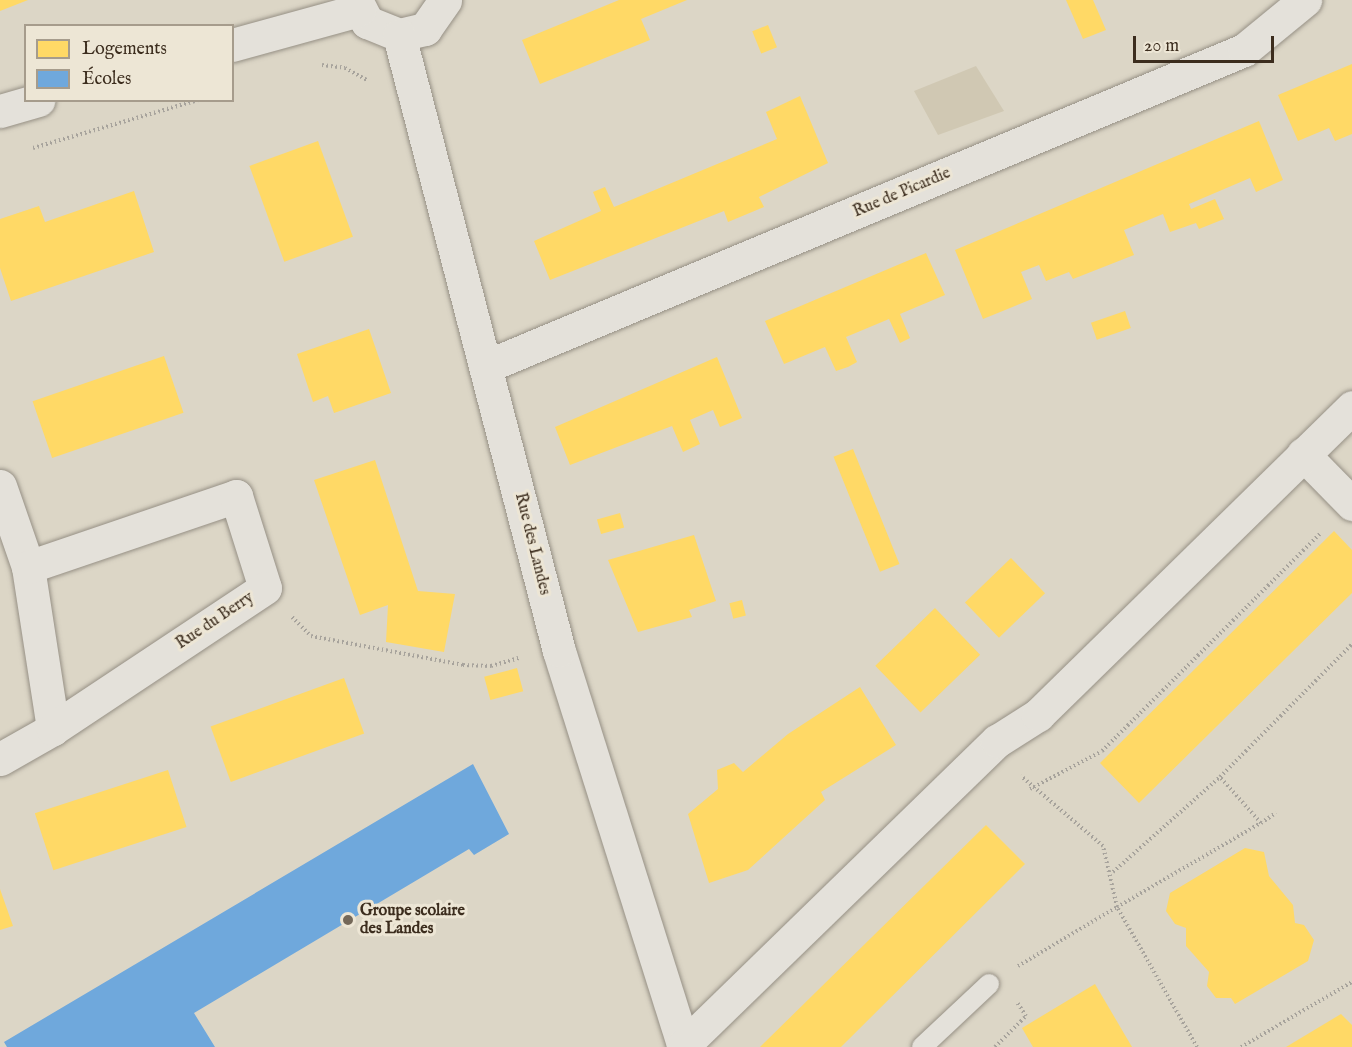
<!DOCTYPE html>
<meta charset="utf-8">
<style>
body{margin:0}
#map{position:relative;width:1352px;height:1047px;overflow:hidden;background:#dcd6c6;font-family:"IM FELL English",serif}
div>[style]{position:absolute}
.green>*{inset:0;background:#d0c8b3}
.homes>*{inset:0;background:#ffd966;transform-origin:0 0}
.schools>*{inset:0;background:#6fa8dc}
.path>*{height:4px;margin-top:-2px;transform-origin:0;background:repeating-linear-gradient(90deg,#a7a39c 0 1.5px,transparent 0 4.5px)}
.roads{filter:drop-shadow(0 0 2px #969085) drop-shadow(0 0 2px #969085)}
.lane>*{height:20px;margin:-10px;padding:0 10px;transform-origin:10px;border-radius:10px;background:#e4e1da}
.street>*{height:33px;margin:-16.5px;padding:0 16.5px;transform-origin:16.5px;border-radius:16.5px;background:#e4e1da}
.secondary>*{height:33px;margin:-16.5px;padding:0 16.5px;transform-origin:16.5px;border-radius:16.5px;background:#e4e1da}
.dots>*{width:16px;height:16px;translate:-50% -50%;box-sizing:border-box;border:3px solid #ede6d5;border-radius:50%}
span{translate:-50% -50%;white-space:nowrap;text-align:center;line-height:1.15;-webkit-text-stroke:6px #ede6d5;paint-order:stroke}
.street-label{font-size:16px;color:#3c2d1e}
.poi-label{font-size:16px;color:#3c2d1e;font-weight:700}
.left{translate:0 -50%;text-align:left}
.legend{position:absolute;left:24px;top:24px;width:210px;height:78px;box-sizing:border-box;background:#ede6d5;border:2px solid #a69c8c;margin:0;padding:8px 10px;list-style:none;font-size:18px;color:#3c2d1e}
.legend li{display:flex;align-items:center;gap:12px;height:30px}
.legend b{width:30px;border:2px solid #a69c8c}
.scale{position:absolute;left:1133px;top:36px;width:141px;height:27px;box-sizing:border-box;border:3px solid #3c2d1e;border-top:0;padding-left:8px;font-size:18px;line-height:21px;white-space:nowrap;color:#3c2d1e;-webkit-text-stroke:4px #ede6d5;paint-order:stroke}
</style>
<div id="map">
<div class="green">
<div style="clip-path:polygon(976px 66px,1004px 111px,938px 135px,914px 91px)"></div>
</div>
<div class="homes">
<div style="clip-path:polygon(0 0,28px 0,0 11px)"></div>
<div style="clip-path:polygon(619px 0,687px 0,641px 19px,650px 40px,540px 84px,522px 40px)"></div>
<div style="clip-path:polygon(1066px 0,1093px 0,1106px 30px,1083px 39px)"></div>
<div style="left:768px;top:25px;width:24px;height:17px;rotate:68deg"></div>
<div style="clip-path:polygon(1352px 64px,1352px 134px,1335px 141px,1329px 128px,1298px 141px,1278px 95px)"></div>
<div style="clip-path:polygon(800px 96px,828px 163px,759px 197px,764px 207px,728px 222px,724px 211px,550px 280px,534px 241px,601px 211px,593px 192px,605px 187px,614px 207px,777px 139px,766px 112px)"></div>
<div style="clip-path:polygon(1259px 121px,1283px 180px,1256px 192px,1250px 178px,1189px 204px,1191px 209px,1215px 199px,1224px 219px,1199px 229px,1196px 223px,1170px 232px,1163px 214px,1124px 230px,1134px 255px,1073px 279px,1069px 272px,1046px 281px,1039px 265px,1021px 272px,1032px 299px,983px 319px,955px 250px)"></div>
<div style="left:318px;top:141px;width:102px;height:73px;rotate:70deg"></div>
<div style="clip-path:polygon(134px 191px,154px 252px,11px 301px,0 268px,0 219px,39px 206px,45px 222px)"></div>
<div style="clip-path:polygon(926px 253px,945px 295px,900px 314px,910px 338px,900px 343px,889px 319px,846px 337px,857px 362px,848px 367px,836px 371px,825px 347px,784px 364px,765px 321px)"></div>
<div style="left:1125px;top:311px;width:18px;height:36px;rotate:71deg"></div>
<div style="clip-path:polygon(369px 329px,391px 393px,334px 413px,328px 396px,313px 402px,297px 354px)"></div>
<div style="left:164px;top:356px;width:60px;height:139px;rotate:71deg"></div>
<div style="clip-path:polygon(717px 357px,742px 418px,720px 427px,713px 410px,690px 420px,700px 444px,683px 452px,672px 426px,570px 465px,555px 427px)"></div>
<div style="left:853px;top:449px;width:124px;height:21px;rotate:68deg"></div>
<div style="clip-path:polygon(375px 460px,418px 591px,455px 594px,444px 652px,386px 642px,388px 605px,360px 615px,314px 480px)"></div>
<div style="left:620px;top:513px;width:15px;height:24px;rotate:74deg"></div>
<div style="clip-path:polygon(1334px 531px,1352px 550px,1352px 593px,1139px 803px,1100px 763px)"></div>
<div style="clip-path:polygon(694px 535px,716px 601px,689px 610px,692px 617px,638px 632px,608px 560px)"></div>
<div style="left:1011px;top:558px;width:49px;height:64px;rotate:46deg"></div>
<div style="left:742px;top:600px;width:16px;height:13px;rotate:76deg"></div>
<div style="left:935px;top:608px;width:65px;height:83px;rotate:46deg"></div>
<div style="left:517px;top:668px;width:24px;height:34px;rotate:75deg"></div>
<div style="left:344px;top:678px;width:59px;height:142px;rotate:70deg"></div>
<div style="clip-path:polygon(860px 687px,896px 745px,821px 792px,825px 800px,748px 870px,709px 883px,688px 814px,718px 789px,717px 770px,734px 763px,743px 772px,788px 734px)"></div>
<div style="left:168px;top:770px;width:60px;height:140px;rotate:72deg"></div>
<div style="clip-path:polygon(986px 825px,1025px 864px,841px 1047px,760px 1047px)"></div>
<div style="clip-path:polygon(1245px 848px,1264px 852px,1269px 876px,1293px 905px,1295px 923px,1304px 925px,1314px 940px,1308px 961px,1235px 1004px,1231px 998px,1216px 998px,1207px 986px,1209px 972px,1186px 946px,1186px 928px,1175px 924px,1166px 911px,1170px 893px)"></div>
<div style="clip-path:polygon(0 889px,13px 926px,0 930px)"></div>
<div style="clip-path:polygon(1095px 984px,1132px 1047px,1033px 1047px,1022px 1028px)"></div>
<div style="clip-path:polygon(1341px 1014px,1352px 1025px,1352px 1047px,1286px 1047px)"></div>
</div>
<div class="schools">
<div style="clip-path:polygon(473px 764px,509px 834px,474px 855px,469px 849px,194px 1013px,215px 1047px,7px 1047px,4px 1042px)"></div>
</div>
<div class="path">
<div style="left:322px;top:65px;width:23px;rotate:7deg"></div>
<div style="left:345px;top:68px;width:26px;rotate:29deg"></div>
<div style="left:33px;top:148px;width:172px;rotate:-16.2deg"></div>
<div style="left:292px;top:617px;width:27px;rotate:45deg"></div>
<div style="left:311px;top:636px;width:155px;rotate:10.8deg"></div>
<div style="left:463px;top:665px;width:28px;rotate:2deg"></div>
<div style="left:491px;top:666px;width:29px;rotate:-16deg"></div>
<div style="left:1030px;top:789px;width:81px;rotate:-27.8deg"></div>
<div style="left:1102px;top:751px;width:310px;rotate:-44.9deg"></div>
<div style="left:1261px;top:823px;width:18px;rotate:-34deg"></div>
<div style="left:1113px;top:872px;width:143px;rotate:-41.6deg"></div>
<div style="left:1018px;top:966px;width:115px;rotate:-30.8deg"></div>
<div style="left:1117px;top:907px;width:63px;rotate:-102.9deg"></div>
<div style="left:1103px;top:846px;width:108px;rotate:-139.5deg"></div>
<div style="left:995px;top:1047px;width:44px;rotate:-45deg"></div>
<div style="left:1026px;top:1016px;width:17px;rotate:-123deg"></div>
<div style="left:1197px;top:1047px;width:161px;rotate:-119.7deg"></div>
<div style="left:1117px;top:907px;width:167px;rotate:-30.3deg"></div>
<div style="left:1261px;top:823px;width:62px;rotate:-131.7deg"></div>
<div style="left:1220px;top:777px;width:187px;rotate:-45.2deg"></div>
<div style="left:1241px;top:1047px;width:129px;rotate:-30.4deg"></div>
</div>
<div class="roads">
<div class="lane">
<div style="left:922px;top:1047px;width:92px;rotate:-43.2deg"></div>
</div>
<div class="street">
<div style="left:487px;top:366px;width:820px;rotate:-22.66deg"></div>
<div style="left:1244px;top:50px;width:79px;rotate:-39.3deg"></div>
<div style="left:1303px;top:454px;width:70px;rotate:45.6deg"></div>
<div style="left:0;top:486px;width:86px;rotate:70.9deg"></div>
<div style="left:28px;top:567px;width:164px;rotate:81.2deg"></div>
<div style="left:53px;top:729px;width:61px;rotate:150.5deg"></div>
<div style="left:28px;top:567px;width:220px;rotate:-18.8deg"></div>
<div style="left:236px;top:496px;width:96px;rotate:72.5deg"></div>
<div style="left:265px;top:588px;width:255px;rotate:146.4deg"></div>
<div style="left:559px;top:651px;width:415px;rotate:72.5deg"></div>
<div style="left:683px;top:1046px;width:438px;rotate:-44.2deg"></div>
<div style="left:997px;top:741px;width:49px;rotate:-32.4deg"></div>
<div style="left:1038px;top:715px;width:440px;rotate:-44.4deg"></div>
</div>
<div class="secondary">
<div style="left:356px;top:0;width:25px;rotate:63deg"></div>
<div style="left:367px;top:22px;width:35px;rotate:22deg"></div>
<div style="left:399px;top:35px;width:27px;rotate:-13deg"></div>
<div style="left:425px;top:29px;width:35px;rotate:-55deg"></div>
<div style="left:399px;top:35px;width:636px;rotate:75.44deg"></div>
<div style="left:232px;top:45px;width:132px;rotate:-15.4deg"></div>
<div style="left:0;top:111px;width:40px;rotate:-16deg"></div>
</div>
</div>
<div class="dots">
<div style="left:348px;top:920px;background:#746859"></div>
</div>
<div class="street-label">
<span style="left:902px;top:193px;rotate:-23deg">Rue de Picardie</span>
<span style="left:532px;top:544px;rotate:76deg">Rue des Landes</span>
<span style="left:215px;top:621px;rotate:-34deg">Rue du Berry</span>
</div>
<div class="poi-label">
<span class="left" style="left:360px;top:920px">Groupe scolaire<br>des Landes</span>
</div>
<ul class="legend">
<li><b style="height:16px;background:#ffd966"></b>Logements</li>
<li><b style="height:16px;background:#6fa8dc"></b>Écoles</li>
</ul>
<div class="scale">20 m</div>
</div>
